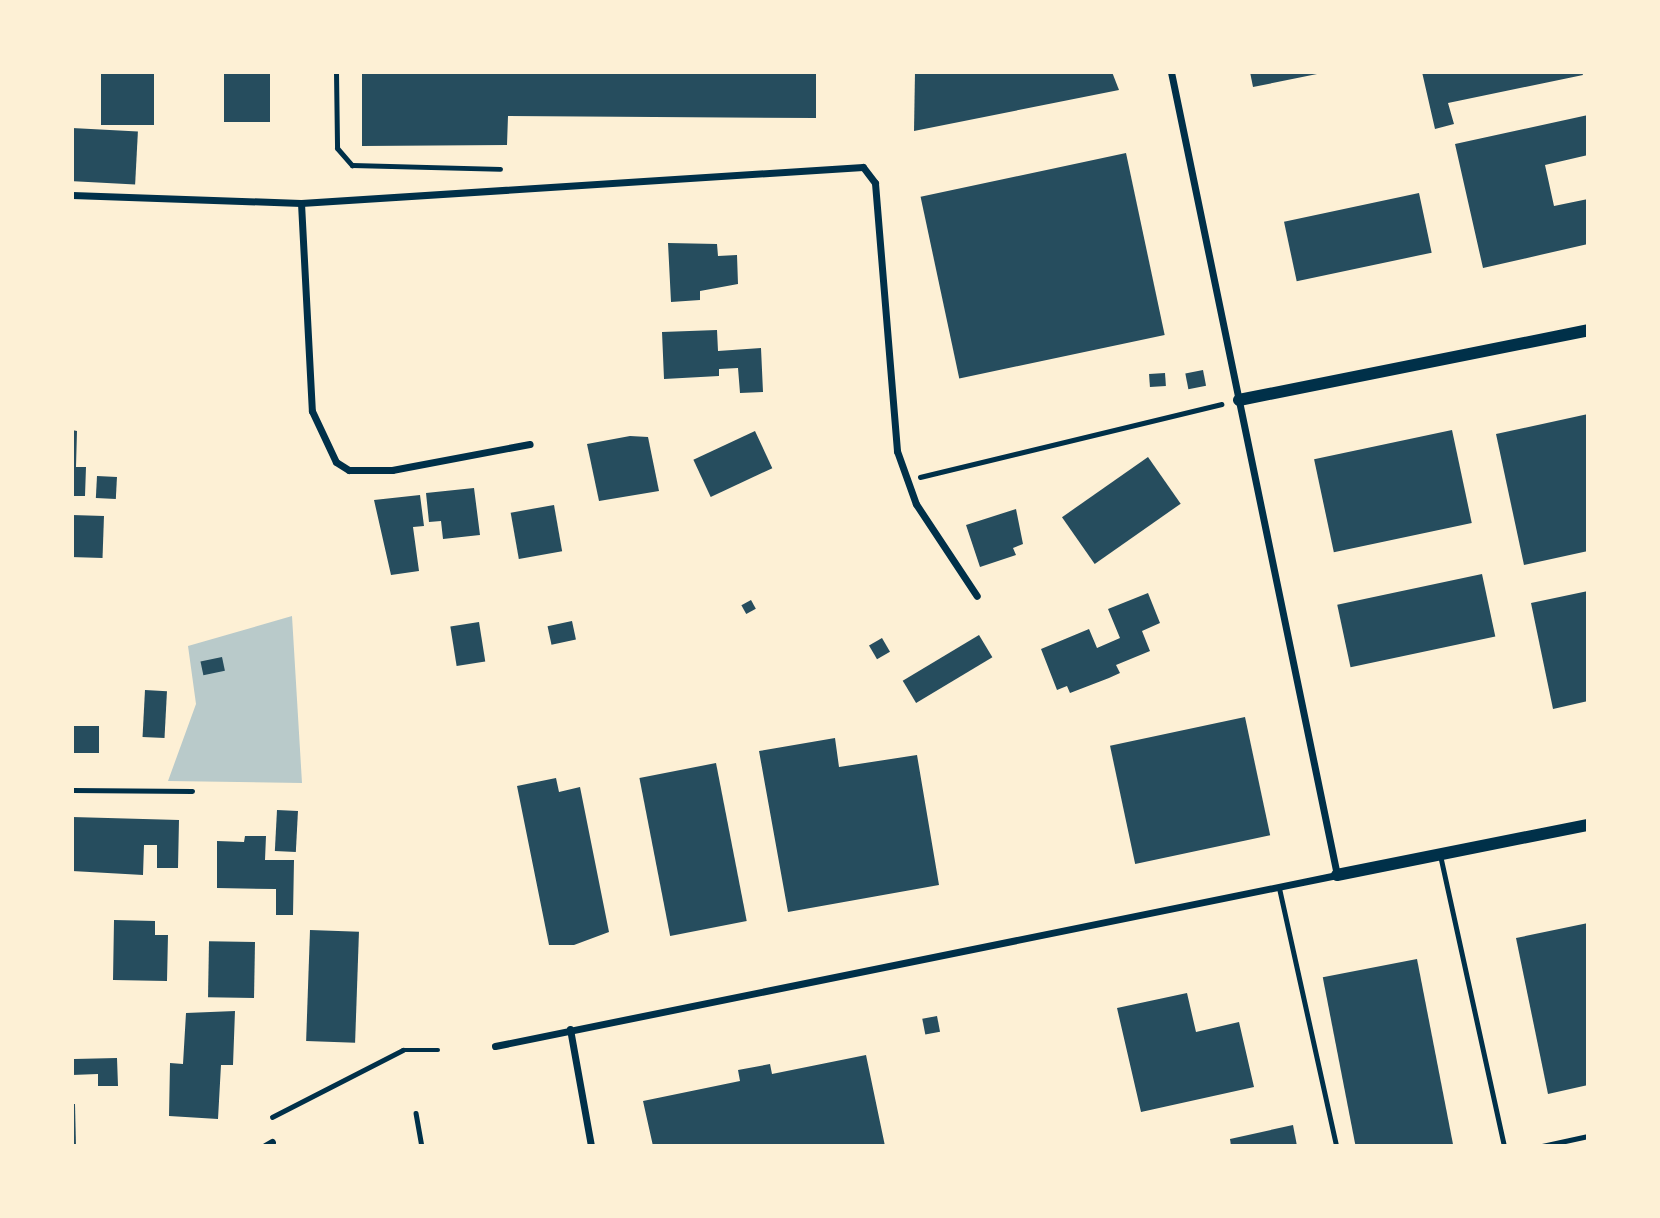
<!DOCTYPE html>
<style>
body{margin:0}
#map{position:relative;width:1660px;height:1218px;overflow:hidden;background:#fdf0d5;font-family:Figtree,sans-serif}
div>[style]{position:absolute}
.green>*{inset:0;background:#b9caca}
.building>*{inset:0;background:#264d5e;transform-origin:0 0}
.path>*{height:4.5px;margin:-2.25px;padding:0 2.25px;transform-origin:2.25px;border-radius:2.25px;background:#003049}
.service>*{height:5px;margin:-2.5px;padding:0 2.5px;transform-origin:2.5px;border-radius:2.5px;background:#003049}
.minor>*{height:7px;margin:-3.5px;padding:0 3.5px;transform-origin:3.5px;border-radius:3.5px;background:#003049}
.tertiary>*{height:12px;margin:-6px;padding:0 6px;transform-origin:6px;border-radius:6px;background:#003049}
span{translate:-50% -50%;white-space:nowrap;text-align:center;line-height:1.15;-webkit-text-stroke:7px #fdf0d5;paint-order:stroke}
.frame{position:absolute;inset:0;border:74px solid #fdf0d5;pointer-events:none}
</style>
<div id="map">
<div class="green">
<div style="clip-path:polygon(292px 616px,302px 783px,168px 781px,196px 704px,188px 646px)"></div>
</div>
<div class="building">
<div style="left:101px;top:72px;width:53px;height:53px"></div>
<div style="left:224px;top:72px;width:46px;height:50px"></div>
<div style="clip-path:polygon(362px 72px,816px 72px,816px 118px,508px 116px,507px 145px,362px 146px)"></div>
<div style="clip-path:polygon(915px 72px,1112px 72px,1119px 90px,914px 131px)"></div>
<div style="clip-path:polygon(1250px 72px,1322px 72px,1322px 73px,1253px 87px)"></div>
<div style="clip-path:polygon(1422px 72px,1582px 72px,1583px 75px,1448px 103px,1454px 124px,1435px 129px)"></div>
<div style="clip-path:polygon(1588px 115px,1588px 155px,1545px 165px,1554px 206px,1588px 199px,1588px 244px,1483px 268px,1455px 144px)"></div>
<div style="left:72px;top:128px;width:66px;height:53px;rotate:3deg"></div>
<div style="left:1126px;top:153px;width:186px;height:210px;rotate:78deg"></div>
<div style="left:1419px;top:193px;width:61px;height:138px;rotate:78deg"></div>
<div style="clip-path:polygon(668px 243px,717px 244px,718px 256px,737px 255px,738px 284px,700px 291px,700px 300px,671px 302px)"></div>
<div style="clip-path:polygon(717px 330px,718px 351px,761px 348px,763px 392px,740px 393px,738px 368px,719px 369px,719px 376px,664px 379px,662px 332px)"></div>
<div style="left:1203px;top:370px;width:16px;height:18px;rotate:79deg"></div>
<div style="left:1165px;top:373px;width:13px;height:16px;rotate:86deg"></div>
<div style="clip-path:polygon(1588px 414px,1588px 551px,1524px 565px,1496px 434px)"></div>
<div style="clip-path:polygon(72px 430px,77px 431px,76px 467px,86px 467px,85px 496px,72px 496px)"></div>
<div style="left:1452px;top:430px;width:95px;height:141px;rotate:78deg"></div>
<div style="left:755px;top:431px;width:41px;height:68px;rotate:65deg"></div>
<div style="clip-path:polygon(630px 436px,648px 437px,659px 491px,599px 501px,587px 444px)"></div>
<div style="left:1148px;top:457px;width:57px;height:105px;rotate:55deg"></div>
<div style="left:97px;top:476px;width:20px;height:22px;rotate:3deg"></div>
<div style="clip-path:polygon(474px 488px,480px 535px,443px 539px,441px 521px,429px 522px,426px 493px)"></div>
<div style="clip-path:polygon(420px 495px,424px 526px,413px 527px,419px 571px,391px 575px,374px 500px)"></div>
<div style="left:554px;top:505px;width:47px;height:44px;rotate:80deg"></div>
<div style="clip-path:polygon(1016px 509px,1023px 544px,1013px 548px,1016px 555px,980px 567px,966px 525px)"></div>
<div style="left:72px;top:515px;width:32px;height:42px;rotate:2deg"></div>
<div style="left:1482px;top:574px;width:64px;height:148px;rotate:78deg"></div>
<div style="clip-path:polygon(1588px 591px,1588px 701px,1553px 709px,1531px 603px)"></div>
<div style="clip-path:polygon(1148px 593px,1160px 623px,1142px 631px,1150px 651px,1116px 665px,1120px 673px,1109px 678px,1070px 693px,1067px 686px,1057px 690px,1041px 649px,1089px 629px,1097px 648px,1120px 638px,1108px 609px)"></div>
<div style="left:751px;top:600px;width:10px;height:11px;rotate:61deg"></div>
<div style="left:572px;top:621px;width:19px;height:25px;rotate:78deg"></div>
<div style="left:479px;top:622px;width:40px;height:29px;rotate:81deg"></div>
<div style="left:979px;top:635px;width:26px;height:89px;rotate:59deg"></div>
<div style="left:882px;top:638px;width:16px;height:15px;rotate:60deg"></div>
<div style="left:222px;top:657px;width:14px;height:22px;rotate:78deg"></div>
<div style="left:145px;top:690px;width:22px;height:47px;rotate:3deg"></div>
<div style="left:1245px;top:717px;width:121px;height:138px;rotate:78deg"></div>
<div style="left:72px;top:726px;width:27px;height:27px"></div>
<div style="clip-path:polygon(835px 738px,839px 767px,917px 755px,939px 885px,788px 912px,759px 751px)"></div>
<div style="left:716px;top:763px;width:161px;height:78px;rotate:79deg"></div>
<div style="clip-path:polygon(556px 778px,559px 792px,580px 787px,609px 932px,574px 945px,549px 945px,517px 786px)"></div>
<div style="left:277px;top:810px;width:21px;height:41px;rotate:3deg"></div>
<div style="clip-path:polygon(72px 817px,179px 820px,178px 868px,157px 868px,157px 845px,144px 845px,143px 875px,72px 871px)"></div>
<div style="clip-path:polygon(245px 836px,266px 836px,265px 860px,294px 860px,293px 915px,276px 915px,276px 889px,217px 888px,217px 841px,244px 842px)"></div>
<div style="clip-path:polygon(114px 920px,155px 921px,155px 935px,168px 935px,167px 981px,113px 980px)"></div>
<div style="clip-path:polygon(1588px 923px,1588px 1085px,1548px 1094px,1516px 938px)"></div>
<div style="left:310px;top:930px;width:49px;height:111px;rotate:2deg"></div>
<div style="left:255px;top:942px;width:56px;height:46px;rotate:91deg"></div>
<div style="left:1417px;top:959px;width:191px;height:96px;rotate:79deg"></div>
<div style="clip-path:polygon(1187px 993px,1196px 1032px,1239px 1022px,1254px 1087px,1141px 1112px,1117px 1008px)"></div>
<div style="clip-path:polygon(235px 1011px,233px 1065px,221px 1065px,218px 1119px,169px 1116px,170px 1063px,183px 1064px,186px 1013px)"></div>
<div style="left:937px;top:1016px;width:16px;height:15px;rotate:79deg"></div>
<div style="clip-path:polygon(72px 1046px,74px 1059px,117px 1058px,118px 1086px,98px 1086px,98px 1074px,72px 1075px)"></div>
<div style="clip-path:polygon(866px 1055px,885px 1146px,653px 1146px,643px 1101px,740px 1081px,738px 1070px,770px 1064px,772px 1074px)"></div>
<div style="clip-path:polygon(72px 1104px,75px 1104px,76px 1146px,72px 1146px)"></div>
<div style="clip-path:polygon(1293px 1125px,1297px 1146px,1231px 1146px,1230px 1139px)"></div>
</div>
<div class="path">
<div style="left:920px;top:477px;width:310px;rotate:-13.6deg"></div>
<div style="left:416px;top:1113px;width:34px;rotate:80deg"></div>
<div style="left:272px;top:1117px;width:147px;rotate:-27.1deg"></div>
<div style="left:403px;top:1050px;width:35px"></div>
</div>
<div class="service">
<div style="left:336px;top:72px;width:76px;rotate:89.2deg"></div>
<div style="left:337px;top:148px;width:23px;rotate:49deg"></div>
<div style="left:352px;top:165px;width:148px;rotate:1.5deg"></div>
<div style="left:72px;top:790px;width:120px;rotate:0.5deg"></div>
<div style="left:1440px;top:855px;width:298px;rotate:77.6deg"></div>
<div style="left:1279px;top:888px;width:264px;rotate:77.5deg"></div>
<div style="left:1542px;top:1146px;width:47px;rotate:-12.3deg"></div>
</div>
<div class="minor">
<div style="left:72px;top:195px;width:229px;rotate:2deg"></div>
<div style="left:301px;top:203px;width:563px;rotate:-3.67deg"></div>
<div style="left:863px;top:167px;width:20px;rotate:53deg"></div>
<div style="left:875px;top:183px;width:269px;rotate:85.3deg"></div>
<div style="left:897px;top:451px;width:56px;rotate:70.3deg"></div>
<div style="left:916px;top:504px;width:110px;rotate:56.5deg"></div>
<div style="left:301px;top:203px;width:208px;rotate:87deg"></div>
<div style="left:312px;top:411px;width:56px;rotate:64.8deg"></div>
<div style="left:336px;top:462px;width:15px;rotate:32deg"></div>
<div style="left:349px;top:470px;width:43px"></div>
<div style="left:392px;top:470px;width:140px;rotate:-10.7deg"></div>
<div style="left:570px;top:1029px;width:119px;rotate:79.8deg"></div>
<div style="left:495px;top:1046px;width:859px;rotate:-11.48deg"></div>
<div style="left:1337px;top:875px;width:820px;rotate:-101.68deg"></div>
<div style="left:265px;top:1146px;width:8px;rotate:-30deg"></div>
</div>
<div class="tertiary">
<div style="left:1239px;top:400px;width:356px;rotate:-11.3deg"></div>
<div style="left:1337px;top:875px;width:256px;rotate:-11.3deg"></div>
</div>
<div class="frame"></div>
</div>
